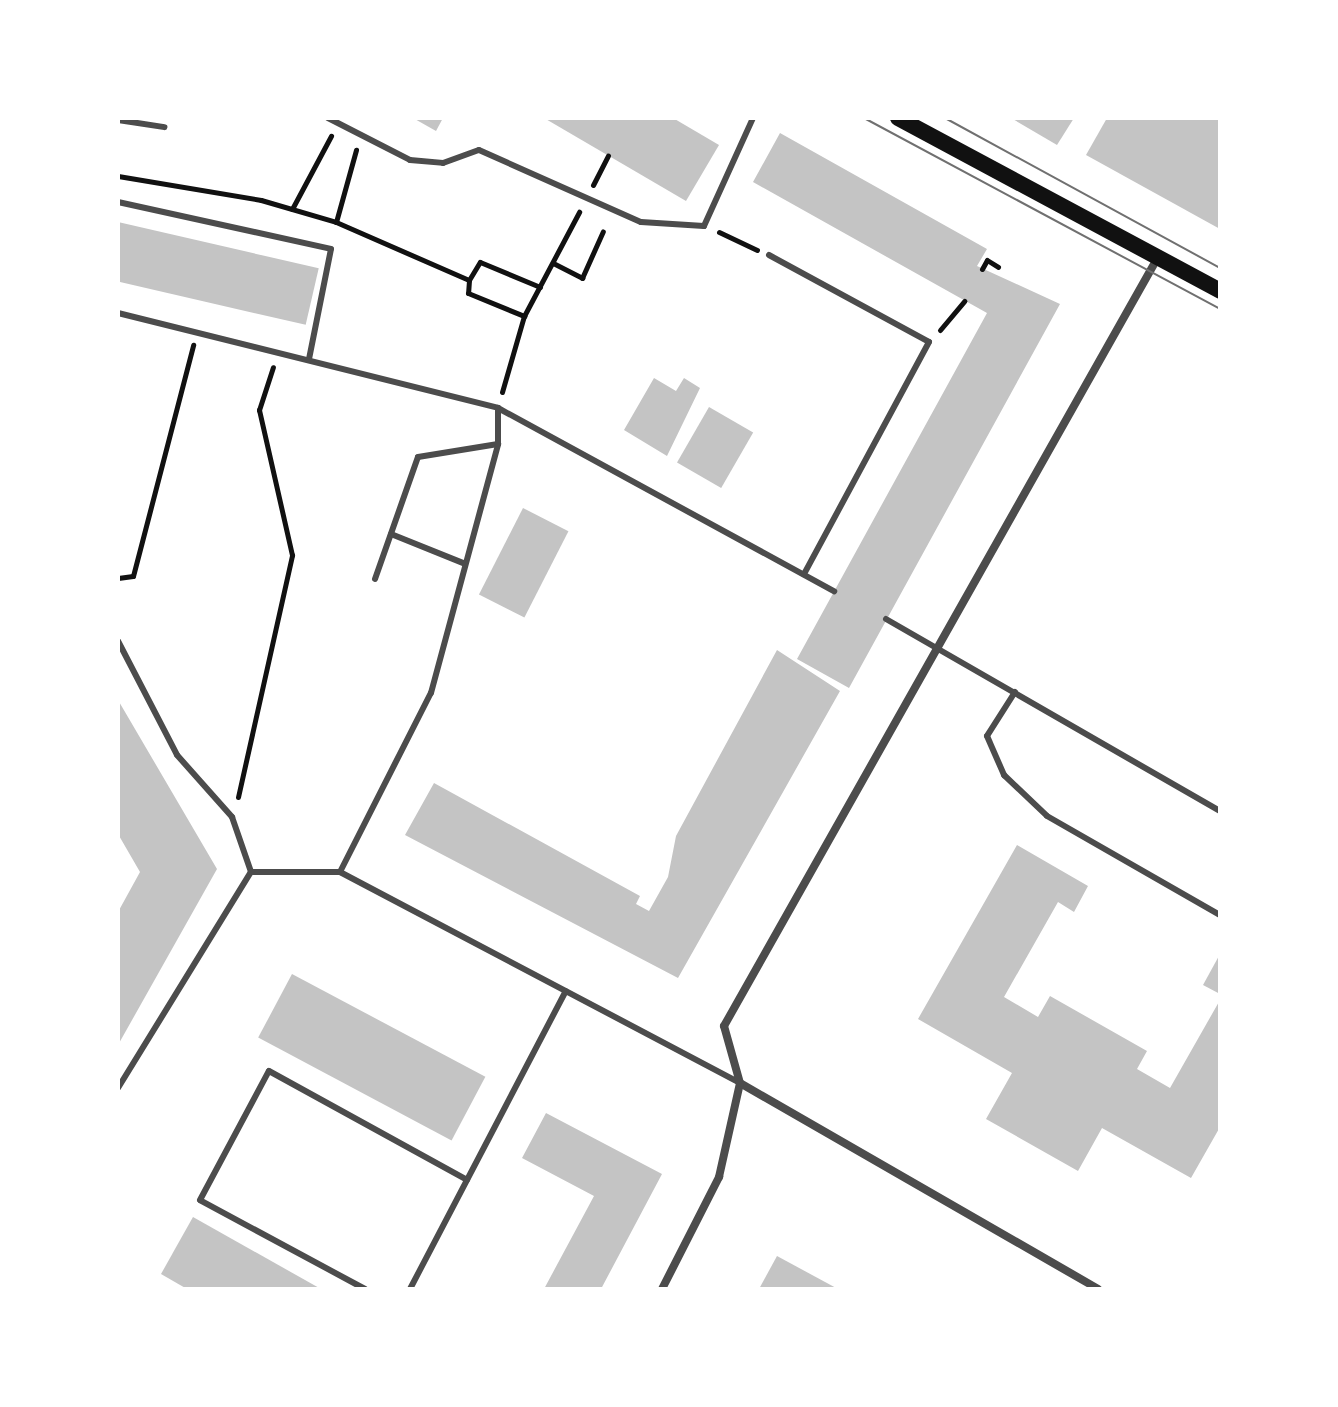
<!DOCTYPE html>
<style>
body{margin:0}
#map{position:relative;width:1338px;height:1407px;overflow:hidden;background:#fff;font-family:"DejaVu Sans",sans-serif}
div>[style]{position:absolute}
.building>*{inset:0;background:#c4c4c4;transform-origin:0 0}
.path>*{height:5px;margin:-2.5px;padding:0 2.5px;transform-origin:2.5px;border-radius:2.5px;background:#111}
.service>*{height:6px;margin:-3px;padding:0 3px;transform-origin:3px;border-radius:3px;background:#4c4c4c}
.minor>*{height:8px;margin:-4px;padding:0 4px;transform-origin:4px;border-radius:4px;background:#4c4c4c}
.secondary>*{height:16px;margin:-8px;padding:0 8px;transform-origin:8px;border-radius:8px;background:#111}
.tram>*{height:2px;margin:-1px;padding:0 1px;transform-origin:1px;border-radius:1px;background:#707070}
span{translate:-50% -50%;white-space:nowrap;text-align:center;line-height:1.15;-webkit-text-stroke:6px #fff;paint-order:stroke}
.frame{position:absolute;inset:0;border:120px solid #fff;pointer-events:none}
</style>
<div id="map">
<div class="building">
<div style="clip-path:polygon(413px 118px,443px 118px,436px 131px)"></div>
<div style="clip-path:polygon(544px 118px,673px 118px,719px 145px,686px 201px)"></div>
<div style="clip-path:polygon(1011px 118px,1074px 118px,1057px 145px)"></div>
<div style="clip-path:polygon(1107px 118px,1220px 118px,1220px 229px,1086px 155px)"></div>
<div style="clip-path:polygon(780px 133px,987px 249px,977px 266px,1060px 304px,849px 688px,797px 659px,987px 313px,753px 182px)"></div>
<div style="left:118px;top:222px;width:206px;height:58px;rotate:13deg"></div>
<div style="clip-path:polygon(654px 378px,676px 391px,684px 378px,700px 388px,667px 456px,624px 430px)"></div>
<div style="left:709px;top:407px;width:51px;height:64px;rotate:30deg"></div>
<div style="left:523px;top:508px;width:51px;height:97px;rotate:27deg"></div>
<div style="clip-path:polygon(777px 650px,840px 691px,678px 978px,405px 835px,434px 783px,640px 896px,636px 904px,649px 911px,668px 877px,676px 836px)"></div>
<div style="clip-path:polygon(118px 700px,217px 869px,118px 1045px,118px 912px,140px 872px,118px 834px)"></div>
<div style="clip-path:polygon(1017px 845px,1088px 886px,1074px 912px,1058px 902px,1004px 997px,1038px 1017px,1050px 996px,1147px 1051px,1137px 1069px,1170px 1088px,1220px 1000px,1220px 1127px,1191px 1178px,1102px 1128px,1078px 1171px,986px 1119px,1012px 1073px,918px 1019px)"></div>
<div style="clip-path:polygon(1220px 954px,1220px 994px,1203px 985px)"></div>
<div style="left:292px;top:974px;width:219px;height:72px;rotate:28deg"></div>
<div style="clip-path:polygon(546px 1113px,662px 1174px,601px 1289px,544px 1289px,594px 1196px,522px 1158px)"></div>
<div style="clip-path:polygon(193px 1217px,321px 1289px,187px 1289px,161px 1274px)"></div>
<div style="clip-path:polygon(777px 1256px,838px 1289px,759px 1289px)"></div>
</div>
<div class="path">
<div style="left:118px;top:176px;width:145px;rotate:9.5deg"></div>
<div style="left:261px;top:200px;width:78px;rotate:16.3deg"></div>
<div style="left:336px;top:222px;width:145px;rotate:23.6deg"></div>
<div style="left:469px;top:280px;width:13px;rotate:94deg"></div>
<div style="left:468px;top:293px;width:61px;rotate:22.3deg"></div>
<div style="left:524px;top:316px;width:118px;rotate:-62.1deg"></div>
<div style="left:593px;top:185px;width:33px;rotate:-63deg"></div>
<div style="left:292px;top:209px;width:83px;rotate:-61.9deg"></div>
<div style="left:336px;top:222px;width:75px;rotate:-74.5deg"></div>
<div style="left:719px;top:232px;width:42px;rotate:25.3deg"></div>
<div style="left:553px;top:263px;width:33px;rotate:27deg"></div>
<div style="left:582px;top:278px;width:51px;rotate:-65.9deg"></div>
<div style="left:982px;top:269px;width:10px;rotate:-61deg"></div>
<div style="left:987px;top:260px;width:13px;rotate:32deg"></div>
<div style="left:469px;top:280px;width:21px;rotate:-59deg"></div>
<div style="left:480px;top:262px;width:65px;rotate:22.6deg"></div>
<div style="left:940px;top:330px;width:38px;rotate:-50deg"></div>
<div style="left:502px;top:392px;width:79px;rotate:-73.9deg"></div>
<div style="left:118px;top:578px;width:15px;rotate:-8deg"></div>
<div style="left:133px;top:576px;width:239px;rotate:-75.4deg"></div>
<div style="left:238px;top:797px;width:248px;rotate:-77.4deg"></div>
<div style="left:292px;top:555px;width:149px;rotate:-102.8deg"></div>
<div style="left:259px;top:410px;width:45px;rotate:-72deg"></div>
</div>
<div class="service">
<div style="left:328px;top:118px;width:92px;rotate:27.1deg"></div>
<div style="left:410px;top:160px;width:33px;rotate:5deg"></div>
<div style="left:443px;top:163px;width:38px;rotate:-20deg"></div>
<div style="left:479px;top:150px;width:177px;rotate:24deg"></div>
<div style="left:641px;top:222px;width:63px;rotate:3.6deg"></div>
<div style="left:704px;top:226px;width:119px;rotate:-65.6deg"></div>
<div style="left:118px;top:120px;width:47px;rotate:8.7deg"></div>
<div style="left:118px;top:202px;width:218px;rotate:12.4deg"></div>
<div style="left:331px;top:249px;width:112px;rotate:101.3deg"></div>
<div style="left:769px;top:255px;width:182px;rotate:28.5deg"></div>
<div style="left:929px;top:342px;width:264px;rotate:118.3deg"></div>
<div style="left:118px;top:313px;width:392px;rotate:14deg"></div>
<div style="left:498px;top:408px;width:383px;rotate:28.6deg"></div>
<div style="left:391px;top:534px;width:78px;rotate:21.9deg"></div>
<div style="left:375px;top:579px;width:129px;rotate:-70.6deg"></div>
<div style="left:418px;top:457px;width:81px;rotate:-9.2deg"></div>
<div style="left:886px;top:619px;width:385px;rotate:29.9deg"></div>
<div style="left:118px;top:641px;width:128px;rotate:62.6deg"></div>
<div style="left:177px;top:755px;width:83px;rotate:48.4deg"></div>
<div style="left:232px;top:817px;width:58px;rotate:70.9deg"></div>
<div style="left:251px;top:872px;width:89px"></div>
<div style="left:340px;top:872px;width:452px;rotate:27.8deg"></div>
<div style="left:1015px;top:692px;width:52px;rotate:122.5deg"></div>
<div style="left:987px;top:736px;width:43px;rotate:66.4deg"></div>
<div style="left:1004px;top:775px;width:59px;rotate:43.6deg"></div>
<div style="left:1047px;top:816px;width:199px;rotate:29.8deg"></div>
<div style="left:340px;top:872px;width:201px;rotate:-63.1deg"></div>
<div style="left:431px;top:693px;width:258px;rotate:-74.9deg"></div>
<div style="left:498px;top:444px;width:36px;rotate:-90deg"></div>
<div style="left:118px;top:1088px;width:254px;rotate:-58.4deg"></div>
<div style="left:365px;top:1289px;width:187px;rotate:-151.7deg"></div>
<div style="left:200px;top:1200px;width:146px;rotate:-61.9deg"></div>
<div style="left:269px;top:1071px;width:226px;rotate:28.8deg"></div>
<div style="left:410px;top:1289px;width:336px;rotate:-62.4deg"></div>
</div>
<div class="minor">
<div style="left:740px;top:1083px;width:413px;rotate:29.9deg"></div>
<div style="left:662px;top:1289px;width:126px;rotate:-63deg"></div>
<div style="left:719px;top:1177px;width:96px;rotate:-77.4deg"></div>
<div style="left:740px;top:1083px;width:59px;rotate:-105.7deg"></div>
<div style="left:724px;top:1026px;width:883px;rotate:-60.56deg"></div>
</div>
<div class="secondary">
<div style="left:898px;top:118px;width:366px;rotate:28.2deg"></div>
</div>
<div class="tram">
<div style="left:864px;top:118px;width:404px;rotate:28.2deg"></div>
<div style="left:945px;top:118px;width:313px;rotate:28.6deg"></div>
</div>
<div class="frame"></div>
</div>
